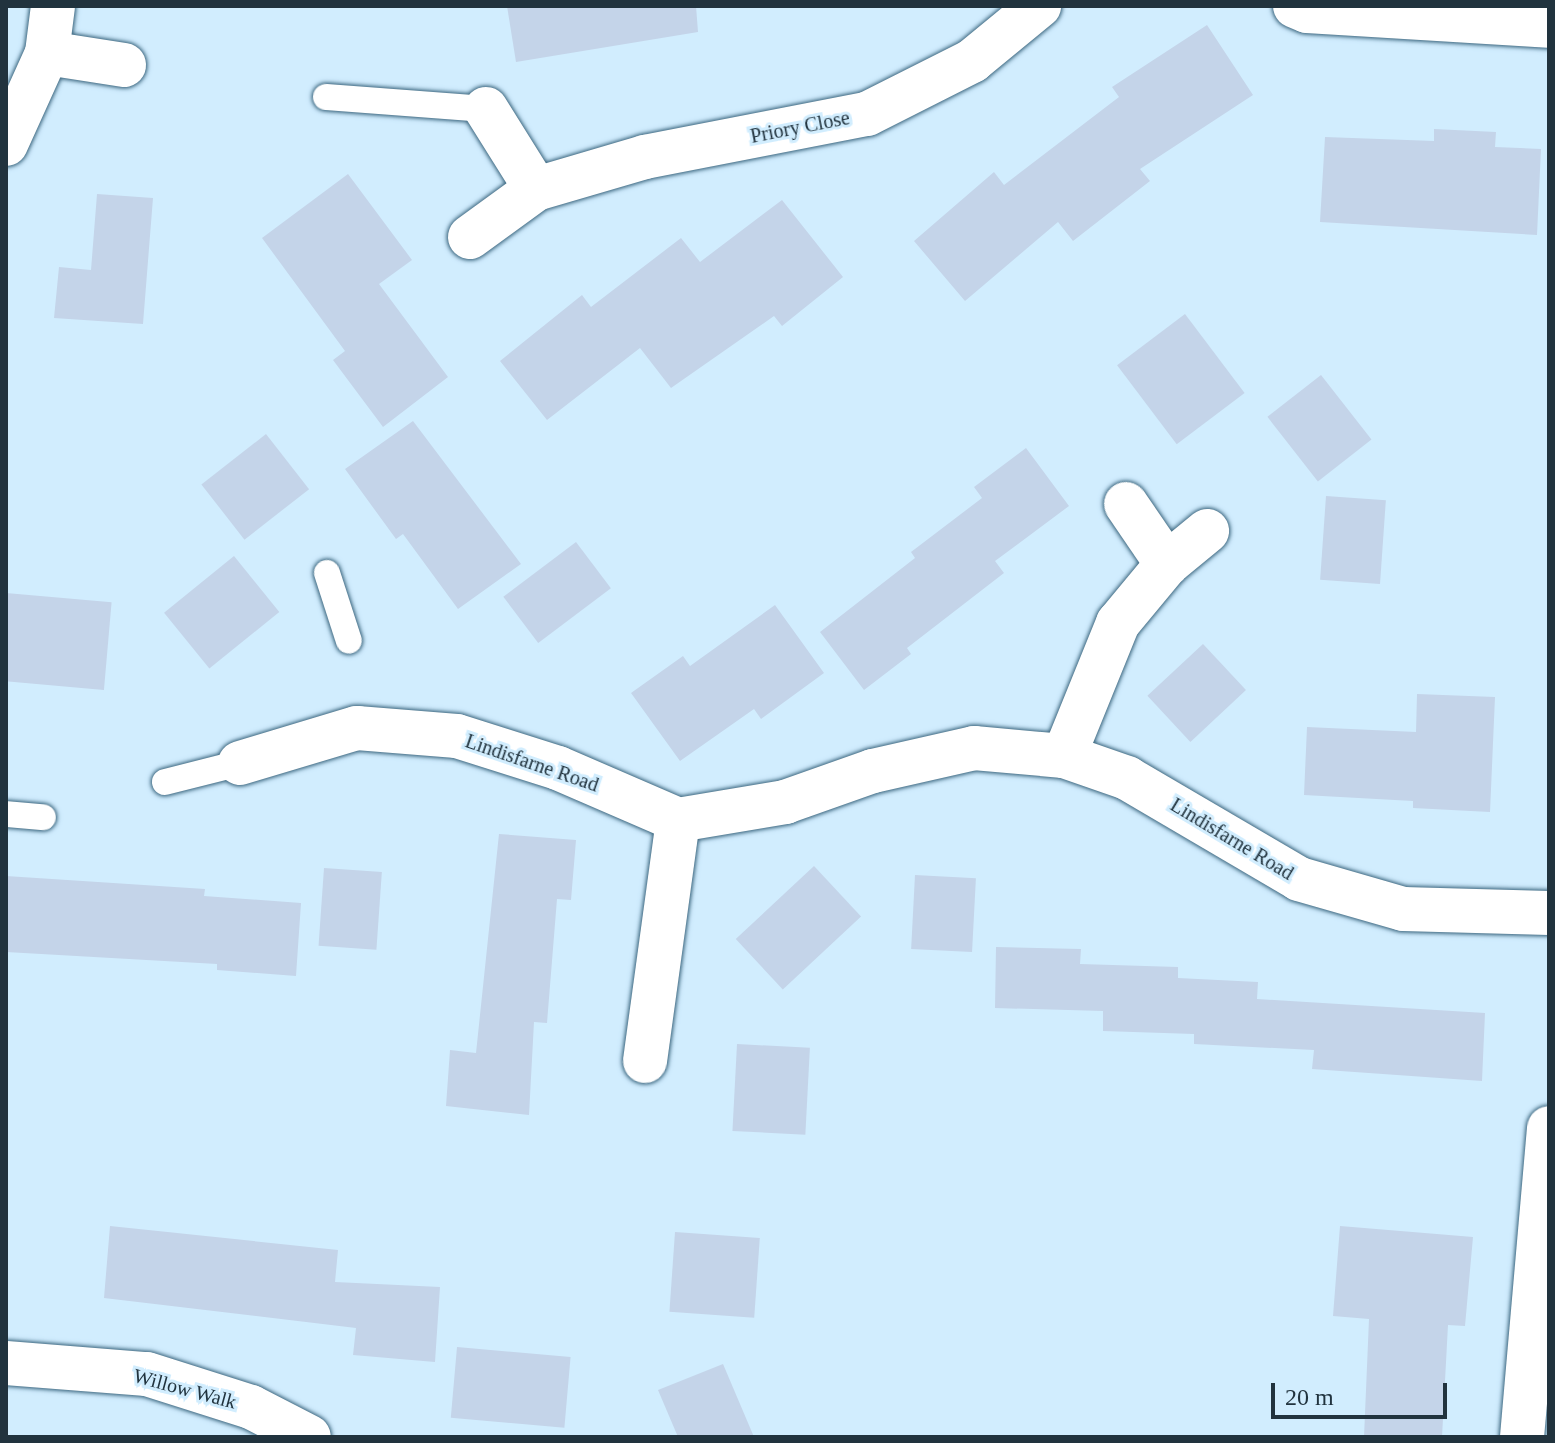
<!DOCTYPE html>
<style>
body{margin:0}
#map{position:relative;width:1555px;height:1443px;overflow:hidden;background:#d1edfe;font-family:"Times New Roman",serif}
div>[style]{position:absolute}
.building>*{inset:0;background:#c4d4e9;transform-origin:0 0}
.roads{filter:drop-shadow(0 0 2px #3c6780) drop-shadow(0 0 2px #3c6780)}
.service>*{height:26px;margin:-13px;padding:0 13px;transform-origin:13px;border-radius:13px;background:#fff}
.minor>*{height:44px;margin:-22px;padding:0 22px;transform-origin:22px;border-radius:22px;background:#fff}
.tertiary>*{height:44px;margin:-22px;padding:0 22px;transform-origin:22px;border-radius:22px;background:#fff}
span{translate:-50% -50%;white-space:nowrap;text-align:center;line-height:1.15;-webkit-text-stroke:6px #d1edfe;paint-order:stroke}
.street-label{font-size:20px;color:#21333e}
.frame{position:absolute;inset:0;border:8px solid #21333e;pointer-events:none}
.scale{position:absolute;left:1271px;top:1383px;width:176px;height:36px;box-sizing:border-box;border:4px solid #21333e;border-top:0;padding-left:10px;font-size:24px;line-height:28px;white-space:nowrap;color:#21333e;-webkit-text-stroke:6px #d1edfe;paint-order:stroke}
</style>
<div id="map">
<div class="building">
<div style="clip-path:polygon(507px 6px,696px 6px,698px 32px,516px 62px)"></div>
<div style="clip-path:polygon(1207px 25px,1253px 95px,1140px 169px,1150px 181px,1073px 241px,1058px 222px,965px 301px,914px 241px,994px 172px,1004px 185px,1119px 97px,1112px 87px)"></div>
<div style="clip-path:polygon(1434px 129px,1496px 132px,1495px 147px,1541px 149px,1537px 235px,1320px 222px,1325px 137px,1434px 141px)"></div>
<div style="clip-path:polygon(348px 174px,412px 260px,379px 284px,448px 377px,383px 427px,333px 360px,345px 351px,262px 238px)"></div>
<div style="clip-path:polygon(97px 194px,153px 198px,143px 324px,54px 318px,59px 267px,91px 270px)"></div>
<div style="clip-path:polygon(782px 200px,843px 277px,782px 326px,774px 316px,671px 388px,640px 348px,547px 420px,500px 361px,582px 295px,591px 307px,681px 238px,700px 262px)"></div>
<div style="left:1185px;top:314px;width:99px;height:85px;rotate:53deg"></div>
<div style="left:1321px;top:375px;width:82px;height:68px;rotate:52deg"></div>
<div style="clip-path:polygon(413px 421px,521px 564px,458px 609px,403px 534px,396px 539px,345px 469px)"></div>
<div style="left:266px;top:434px;width:70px;height:82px;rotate:52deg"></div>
<div style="clip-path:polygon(1026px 448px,1069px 506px,995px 561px,1004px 573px,907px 648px,911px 654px,864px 690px,820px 632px,915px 558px,911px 552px,982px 498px,974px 487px)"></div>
<div style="left:1326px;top:496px;width:60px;height:84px;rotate:4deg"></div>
<div style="left:576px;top:542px;width:58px;height:91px;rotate:53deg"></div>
<div style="left:234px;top:556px;width:72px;height:90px;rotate:51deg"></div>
<div style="left:6px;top:593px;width:106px;height:88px;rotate:5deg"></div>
<div style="clip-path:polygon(775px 605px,824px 673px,761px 719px,754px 709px,680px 761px,631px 693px,683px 656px,690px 666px)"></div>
<div style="left:1203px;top:644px;width:63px;height:76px;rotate:47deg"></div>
<div style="clip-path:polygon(1417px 694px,1495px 697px,1490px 812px,1413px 808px,1413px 801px,1304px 795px,1307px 727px,1416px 732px)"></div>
<div style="clip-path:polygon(499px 834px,576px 840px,571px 900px,557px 899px,547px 1023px,534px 1022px,529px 1115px,446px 1106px,450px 1050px,476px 1053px)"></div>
<div style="left:814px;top:866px;width:69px;height:107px;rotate:47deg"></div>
<div style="left:324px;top:868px;width:58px;height:78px;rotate:4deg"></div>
<div style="left:915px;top:875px;width:61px;height:74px;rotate:3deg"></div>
<div style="clip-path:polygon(6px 876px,205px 889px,204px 896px,301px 903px,296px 976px,217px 970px,217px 964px,6px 952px)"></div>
<div style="clip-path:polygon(996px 947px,1081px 949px,1080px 964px,1178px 967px,1178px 978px,1258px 982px,1257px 999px,1485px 1013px,1482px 1081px,1312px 1069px,1314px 1050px,1194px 1044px,1194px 1034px,1103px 1031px,1103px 1011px,995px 1008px)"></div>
<div style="left:737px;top:1044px;width:73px;height:87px;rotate:3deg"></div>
<div style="clip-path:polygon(110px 1226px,338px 1250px,335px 1282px,440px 1287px,435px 1362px,353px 1355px,356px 1328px,104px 1298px)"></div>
<div style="clip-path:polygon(1340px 1226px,1473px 1237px,1465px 1326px,1448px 1325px,1442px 1437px,1364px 1437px,1369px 1319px,1333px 1316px)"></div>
<div style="left:675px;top:1232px;width:85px;height:80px;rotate:4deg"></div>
<div style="left:457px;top:1347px;width:114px;height:71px;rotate:5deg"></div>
<div style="clip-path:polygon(723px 1364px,754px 1437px,678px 1437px,658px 1390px)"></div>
</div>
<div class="roads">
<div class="service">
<div style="left:326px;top:97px;width:160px;rotate:4.3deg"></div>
<div style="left:327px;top:573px;width:71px;rotate:72.1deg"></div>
<div style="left:165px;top:782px;width:77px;rotate:-14.2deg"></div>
<div style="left:6px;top:814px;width:37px;rotate:5deg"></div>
</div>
<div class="minor">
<div style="left:1295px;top:6px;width:13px;rotate:23deg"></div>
<div style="left:1307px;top:11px;width:242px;rotate:3.5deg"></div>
<div style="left:47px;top:53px;width:78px;rotate:8.9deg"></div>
<div style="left:486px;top:109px;width:94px;rotate:58deg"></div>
<div style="left:6px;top:144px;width:100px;rotate:-65.7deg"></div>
<div style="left:47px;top:53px;width:47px;rotate:-82.7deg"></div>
<div style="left:470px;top:237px;width:82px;rotate:-36deg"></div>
<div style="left:536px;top:189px;width:114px;rotate:-16.4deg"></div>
<div style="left:645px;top:157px;width:226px;rotate:-11deg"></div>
<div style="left:867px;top:114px;width:118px;rotate:-26.8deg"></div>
<div style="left:972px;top:61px;width:87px;rotate:-39.4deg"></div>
<div style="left:1126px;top:504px;width:73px;rotate:55.7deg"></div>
<div style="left:1064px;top:756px;width:144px;rotate:-67.9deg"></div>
<div style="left:1118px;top:623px;width:77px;rotate:-50.3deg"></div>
<div style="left:1167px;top:564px;width:52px;rotate:-39.5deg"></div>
<div style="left:240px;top:763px;width:122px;rotate:-16.7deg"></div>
<div style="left:357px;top:728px;width:100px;rotate:4.6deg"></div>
<div style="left:457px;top:736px;width:106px;rotate:17.6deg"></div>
<div style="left:558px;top:768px;width:131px;rotate:23.4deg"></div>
<div style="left:678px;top:820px;width:109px;rotate:-9.5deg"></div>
<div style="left:785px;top:802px;width:93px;rotate:-19.4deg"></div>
<div style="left:873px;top:771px;width:104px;rotate:-12.8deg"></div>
<div style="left:974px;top:748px;width:90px;rotate:5.1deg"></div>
<div style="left:1064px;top:756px;width:67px;rotate:19.2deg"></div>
<div style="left:1127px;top:778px;width:199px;rotate:30.4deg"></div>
<div style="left:1299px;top:879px;width:108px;rotate:16.1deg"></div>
<div style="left:1403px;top:909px;width:146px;rotate:1.6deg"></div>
<div style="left:645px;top:1061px;width:243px;rotate:-82.2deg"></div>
<div style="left:6px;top:1363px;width:141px;rotate:4.5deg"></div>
<div style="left:147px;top:1374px;width:109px;rotate:17.6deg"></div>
<div style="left:251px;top:1407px;width:65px;rotate:27.3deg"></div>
</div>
<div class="tertiary">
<div style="left:1522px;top:1437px;width:310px;rotate:-85deg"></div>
</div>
</div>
<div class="street-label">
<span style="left:800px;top:127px;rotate:-11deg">Priory Close</span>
<span style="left:532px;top:763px;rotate:19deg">Lindisfarne Road</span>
<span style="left:1232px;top:839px;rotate:31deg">Lindisfarne Road</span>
<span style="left:185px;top:1389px;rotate:15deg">Willow Walk</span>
</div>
<div class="frame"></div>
<div class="scale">20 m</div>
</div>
